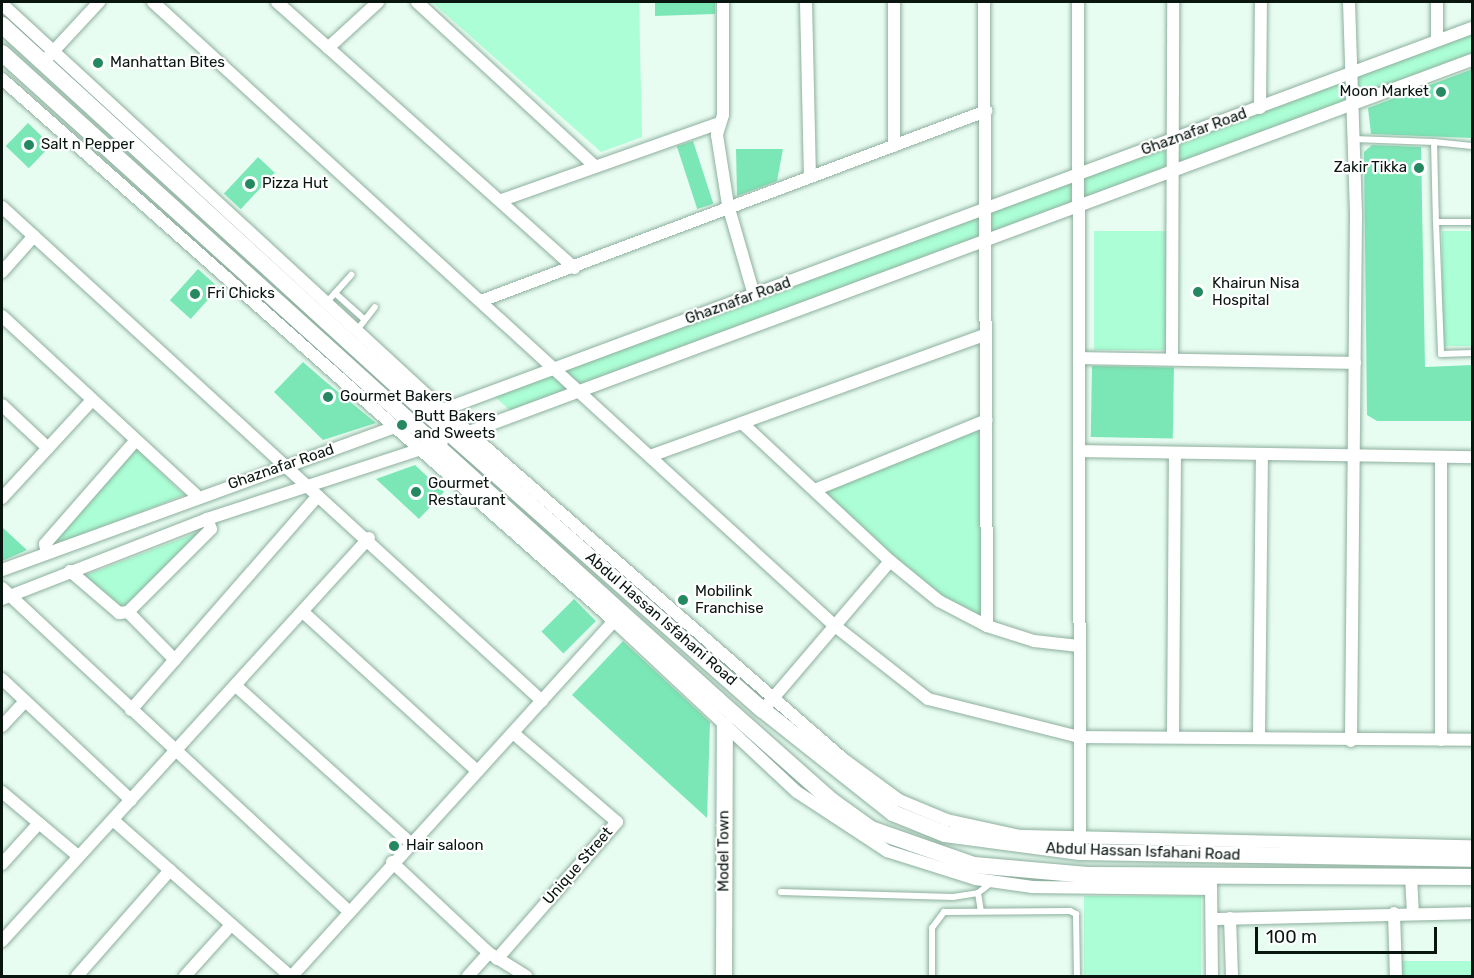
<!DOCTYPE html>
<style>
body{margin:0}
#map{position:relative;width:1474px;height:978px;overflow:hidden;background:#e8fdf2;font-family:Rubik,sans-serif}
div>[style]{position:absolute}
.green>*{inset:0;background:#abfed5;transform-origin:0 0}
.building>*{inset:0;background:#7be7b6;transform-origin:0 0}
.roads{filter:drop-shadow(0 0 2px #8daf9d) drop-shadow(0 0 2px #8daf9d)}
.lane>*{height:6px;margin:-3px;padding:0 3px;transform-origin:3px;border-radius:3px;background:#fff}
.street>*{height:12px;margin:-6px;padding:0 6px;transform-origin:6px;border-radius:6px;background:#fff}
.secondary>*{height:16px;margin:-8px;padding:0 8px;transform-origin:8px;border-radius:8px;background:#fff}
.dots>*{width:16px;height:16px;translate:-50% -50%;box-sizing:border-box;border:3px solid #fff;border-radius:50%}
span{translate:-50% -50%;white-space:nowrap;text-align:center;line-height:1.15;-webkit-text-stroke:4.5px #fff;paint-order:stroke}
.poi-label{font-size:15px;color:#091610}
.left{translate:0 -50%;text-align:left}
.right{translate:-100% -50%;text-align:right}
.street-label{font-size:15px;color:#091610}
.frame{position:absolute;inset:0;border:3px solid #091610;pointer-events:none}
.scale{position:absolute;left:1255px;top:927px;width:182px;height:27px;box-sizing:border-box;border:3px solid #091610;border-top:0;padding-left:8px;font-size:18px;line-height:21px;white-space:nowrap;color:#091610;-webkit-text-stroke:4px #fff;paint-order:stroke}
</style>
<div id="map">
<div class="green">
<div style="clip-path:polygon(432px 2px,639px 2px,642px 137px,601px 152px)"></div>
<div style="clip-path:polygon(1472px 30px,1472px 55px,515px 415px,491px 393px)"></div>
<div style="left:1094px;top:231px;width:74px;height:119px"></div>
<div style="left:1472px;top:231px;width:115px;height:30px;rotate:90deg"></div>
<div style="clip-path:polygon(987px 420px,987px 626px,939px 601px,817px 489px)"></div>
<div style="clip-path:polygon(134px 446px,184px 495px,65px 542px,53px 540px)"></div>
<div style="clip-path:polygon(209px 528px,121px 611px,81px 577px)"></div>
<div style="left:1201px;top:896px;width:80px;height:117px;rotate:90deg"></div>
<div style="left:1472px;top:961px;width:15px;height:76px;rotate:90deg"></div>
</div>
<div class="building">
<div style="clip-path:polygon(655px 2px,715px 2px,715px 14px,655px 16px)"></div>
<div style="clip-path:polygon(1473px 69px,1473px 138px,1371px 134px,1368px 108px)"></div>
<div style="left:28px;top:123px;width:32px;height:32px;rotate:44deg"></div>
<div style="left:693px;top:141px;width:66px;height:17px;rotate:72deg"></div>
<div style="clip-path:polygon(1372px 145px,1421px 147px,1425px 367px,1473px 365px,1473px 421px,1377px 421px,1367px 415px,1364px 152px)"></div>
<div style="clip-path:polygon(736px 149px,783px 149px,777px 181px,737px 196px)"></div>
<div style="left:258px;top:157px;width:23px;height:50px;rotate:43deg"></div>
<div style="left:198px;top:269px;width:28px;height:42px;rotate:42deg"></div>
<div style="clip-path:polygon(303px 362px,326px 382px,376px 423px,323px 440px,274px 392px)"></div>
<div style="left:1092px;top:366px;width:82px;height:71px;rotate:1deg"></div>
<div style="clip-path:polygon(415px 465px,444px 492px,419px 519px,376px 479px)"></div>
<div style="clip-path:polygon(2px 527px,27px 550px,2px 561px)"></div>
<div style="left:574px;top:599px;width:31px;height:46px;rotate:45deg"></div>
<div style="clip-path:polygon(623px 641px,710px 722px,707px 818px,572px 695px)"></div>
</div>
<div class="roads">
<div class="lane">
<div style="left:1354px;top:139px;width:80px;rotate:2.1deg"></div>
<div style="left:1434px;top:142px;width:80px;rotate:88.6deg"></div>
<div style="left:1434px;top:142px;width:38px;rotate:6deg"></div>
<div style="left:1472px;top:222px;width:36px;rotate:180deg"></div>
<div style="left:1436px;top:222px;width:132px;rotate:87.8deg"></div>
<div style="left:1441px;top:354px;width:31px;rotate:-2deg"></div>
<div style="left:335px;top:293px;width:39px;rotate:42deg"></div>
<div style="left:326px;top:303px;width:38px;rotate:-48deg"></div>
<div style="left:357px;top:330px;width:29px;rotate:-52deg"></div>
<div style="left:781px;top:892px;width:172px;rotate:1.7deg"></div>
<div style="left:953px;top:897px;width:25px;rotate:-9deg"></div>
<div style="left:978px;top:893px;width:18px;rotate:-38deg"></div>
<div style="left:978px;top:893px;width:18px;rotate:81deg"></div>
<div style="left:932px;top:976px;width:48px;rotate:-90deg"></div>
<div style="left:932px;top:928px;width:20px;rotate:-53deg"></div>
<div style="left:944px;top:912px;width:126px;rotate:-0.5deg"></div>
<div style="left:1070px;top:911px;width:7px;rotate:27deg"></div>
<div style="left:1076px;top:914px;width:62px;rotate:89.1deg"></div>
</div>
<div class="street">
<div style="left:153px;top:2px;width:924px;rotate:42.46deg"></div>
<div style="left:835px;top:626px;width:118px;rotate:38.1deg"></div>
<div style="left:928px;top:699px;width:156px;rotate:14.1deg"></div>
<div style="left:1079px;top:737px;width:393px;rotate:0.4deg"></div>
<div style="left:277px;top:2px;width:399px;rotate:41.8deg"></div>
<div style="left:417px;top:2px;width:242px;rotate:42.7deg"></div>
<div style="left:723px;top:2px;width:113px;rotate:90deg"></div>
<div style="left:723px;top:115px;width:21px;rotate:107deg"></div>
<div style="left:717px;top:135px;width:71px;rotate:81.1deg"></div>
<div style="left:728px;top:205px;width:94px;rotate:73.9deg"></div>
<div style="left:806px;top:2px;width:175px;rotate:88.7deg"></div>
<div style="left:894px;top:2px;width:144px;rotate:90deg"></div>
<div style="left:1078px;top:2px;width:844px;rotate:89.86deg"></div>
<div style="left:1349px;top:2px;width:214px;rotate:88.1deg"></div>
<div style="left:1356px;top:216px;width:525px;rotate:90.55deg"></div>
<div style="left:1437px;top:2px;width:37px;rotate:90deg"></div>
<div style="left:2px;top:4px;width:599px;rotate:42.63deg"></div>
<div style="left:443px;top:410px;width:529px;rotate:41.09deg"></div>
<div style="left:842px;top:758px;width:71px;rotate:36.4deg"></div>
<div style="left:899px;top:800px;width:52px;rotate:22.6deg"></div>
<div style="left:947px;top:820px;width:75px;rotate:12.4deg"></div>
<div style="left:1020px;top:836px;width:452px;rotate:1.3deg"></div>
<div style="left:328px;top:48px;width:68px;rotate:-42.6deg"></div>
<div style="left:49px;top:56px;width:74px;rotate:-47.2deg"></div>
<div style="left:2px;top:79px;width:818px;rotate:41.53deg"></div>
<div style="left:614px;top:621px;width:250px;rotate:43.1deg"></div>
<div style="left:797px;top:792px;width:108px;rotate:33.2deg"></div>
<div style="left:887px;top:851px;width:93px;rotate:17.5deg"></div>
<div style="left:976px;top:879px;width:57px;rotate:8.1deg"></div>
<div style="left:1032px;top:887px;width:179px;rotate:0.6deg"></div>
<div style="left:1260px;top:108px;width:106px;rotate:-89.5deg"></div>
<div style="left:502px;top:200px;width:231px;rotate:-19.5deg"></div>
<div style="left:2px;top:207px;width:732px;rotate:42.45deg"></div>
<div style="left:2px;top:272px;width:48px;rotate:-48.4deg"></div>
<div style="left:481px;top:301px;width:540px;rotate:-20.62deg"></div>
<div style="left:2px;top:316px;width:265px;rotate:42.7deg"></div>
<div style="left:1081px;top:358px;width:274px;rotate:1deg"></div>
<div style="left:1172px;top:359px;width:357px;rotate:-89.8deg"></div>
<div style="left:2px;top:405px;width:63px;rotate:43.1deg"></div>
<div style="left:437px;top:412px;width:1104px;rotate:-20.36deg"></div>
<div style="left:742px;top:423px;width:202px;rotate:43deg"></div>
<div style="left:890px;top:561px;width:63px;rotate:39.2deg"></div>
<div style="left:939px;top:601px;width:54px;rotate:27.5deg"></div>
<div style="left:987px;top:626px;width:624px;rotate:-90.28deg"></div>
<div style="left:464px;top:434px;width:1075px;rotate:-20.36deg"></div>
<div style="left:1081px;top:451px;width:391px;rotate:0.9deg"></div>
<div style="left:653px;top:455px;width:352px;rotate:-19.9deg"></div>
<div style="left:1441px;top:458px;width:282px;rotate:90deg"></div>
<div style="left:817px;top:489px;width:183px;rotate:-22.1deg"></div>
<div style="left:2px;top:498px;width:133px;rotate:-47.4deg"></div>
<div style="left:47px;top:553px;width:9px;rotate:-103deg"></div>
<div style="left:45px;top:544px;width:138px;rotate:-48.8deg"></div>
<div style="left:2px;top:570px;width:439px;rotate:-20deg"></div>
<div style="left:70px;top:571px;width:65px;rotate:40.6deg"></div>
<div style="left:119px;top:613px;width:9px;rotate:-6deg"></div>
<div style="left:128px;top:612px;width:117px;rotate:-45deg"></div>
<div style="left:211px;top:529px;width:11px;rotate:-112deg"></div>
<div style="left:2px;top:588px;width:472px;rotate:43deg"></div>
<div style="left:2px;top:599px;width:220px;rotate:-21.3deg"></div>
<div style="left:207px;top:519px;width:247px;rotate:-18.1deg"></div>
<div style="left:128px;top:612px;width:67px;rotate:45.6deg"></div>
<div style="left:303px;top:612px;width:236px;rotate:42.4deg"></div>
<div style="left:987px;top:626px;width:49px;rotate:17.7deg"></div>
<div style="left:1034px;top:641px;width:45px;rotate:6.3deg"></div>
<div style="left:2px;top:679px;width:177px;rotate:43.2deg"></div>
<div style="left:236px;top:686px;width:233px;rotate:42deg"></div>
<div style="left:768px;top:704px;width:188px;rotate:-49.5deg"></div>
<div style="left:131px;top:710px;width:284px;rotate:-48.9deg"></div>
<div style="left:2px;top:726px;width:34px;rotate:-47deg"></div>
<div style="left:1173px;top:736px;width:283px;rotate:-89.6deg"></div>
<div style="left:1259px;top:736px;width:281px;rotate:-89.4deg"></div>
<div style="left:2px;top:792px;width:99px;rotate:40.1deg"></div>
<div style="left:113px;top:820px;width:236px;rotate:41.4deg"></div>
<div style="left:392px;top:862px;width:133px;rotate:43.2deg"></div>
<div style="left:489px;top:953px;width:44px;rotate:31.9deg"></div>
<div style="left:2px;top:864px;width:55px;rotate:-47.9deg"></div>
<div style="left:1411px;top:876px;width:36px;rotate:87deg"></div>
<div style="left:1211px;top:883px;width:93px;rotate:89.4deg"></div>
<div style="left:1394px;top:913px;width:63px;rotate:88.2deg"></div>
<div style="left:1230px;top:918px;width:58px;rotate:88deg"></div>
<div style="left:1212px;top:919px;width:260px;rotate:-1.3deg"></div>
<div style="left:2px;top:941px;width:545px;rotate:-47.68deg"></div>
<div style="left:497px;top:959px;width:182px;rotate:-48.8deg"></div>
<div style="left:617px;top:822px;width:137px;rotate:-139.4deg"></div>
<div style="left:77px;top:976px;width:141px;rotate:-48.7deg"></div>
<div style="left:185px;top:976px;width:69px;rotate:-48deg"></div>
<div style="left:292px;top:976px;width:487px;rotate:-47.8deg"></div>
<div style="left:468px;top:976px;width:31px;rotate:-48deg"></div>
</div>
<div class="secondary">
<div style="left:2px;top:25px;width:578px;rotate:42.41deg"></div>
<div style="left:429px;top:415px;width:446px;rotate:41.5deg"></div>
<div style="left:763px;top:710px;width:166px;rotate:38.4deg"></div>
<div style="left:893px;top:813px;width:56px;rotate:22deg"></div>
<div style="left:945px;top:834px;width:136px;rotate:7.6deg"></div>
<div style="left:1080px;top:852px;width:392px;rotate:1deg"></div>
<div style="left:2px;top:53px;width:964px;rotate:42.1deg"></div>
<div style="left:717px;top:699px;width:154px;rotate:41.6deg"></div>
<div style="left:832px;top:801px;width:48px;rotate:35.7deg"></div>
<div style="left:871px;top:829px;width:109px;rotate:19.3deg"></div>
<div style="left:974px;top:865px;width:114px;rotate:5deg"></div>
<div style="left:1088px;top:875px;width:384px;rotate:0.3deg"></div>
<div style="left:724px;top:976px;width:250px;rotate:-89.8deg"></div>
</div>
</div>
<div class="dots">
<div style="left:98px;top:63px;background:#258861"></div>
<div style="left:1441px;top:92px;background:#258861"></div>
<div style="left:29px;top:145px;background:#258861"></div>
<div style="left:1419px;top:168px;background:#258861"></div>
<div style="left:250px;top:184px;background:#258861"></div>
<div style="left:1198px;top:292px;background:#258861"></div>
<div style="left:195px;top:294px;background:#258861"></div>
<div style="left:328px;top:397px;background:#258861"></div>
<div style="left:402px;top:425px;background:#258861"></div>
<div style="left:416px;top:492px;background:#258861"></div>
<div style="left:683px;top:600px;background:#258861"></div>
<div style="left:394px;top:846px;background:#258861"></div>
</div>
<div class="poi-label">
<span class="left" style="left:110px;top:63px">Manhattan Bites</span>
<span class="right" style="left:1429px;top:92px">Moon Market</span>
<span class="left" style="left:41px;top:145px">Salt n Pepper</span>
<span class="right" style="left:1407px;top:168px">Zakir Tikka</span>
<span class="left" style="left:262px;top:184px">Pizza Hut</span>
<span class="left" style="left:1212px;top:292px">Khairun Nisa<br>Hospital</span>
<span class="left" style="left:207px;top:294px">Fri Chicks</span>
<span class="left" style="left:340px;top:397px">Gourmet Bakers</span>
<span class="left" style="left:414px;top:425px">Butt Bakers<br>and Sweets</span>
<span class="left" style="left:428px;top:492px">Gourmet<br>Restaurant</span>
<span class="left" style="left:695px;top:600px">Mobilink<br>Franchise</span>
<span class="left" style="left:406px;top:846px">Hair saloon</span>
</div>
<div class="street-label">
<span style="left:1194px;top:132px;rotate:-20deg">Ghaznafar Road</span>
<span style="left:738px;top:301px;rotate:-20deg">Ghaznafar Road</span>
<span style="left:281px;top:467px;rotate:-19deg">Ghaznafar Road</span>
<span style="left:661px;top:619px;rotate:41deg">Abdul Hassan Isfahani Road</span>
<span style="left:724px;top:851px;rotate:-90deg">Model Town</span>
<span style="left:1143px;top:852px;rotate:2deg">Abdul Hassan Isfahani Road</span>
<span style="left:578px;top:866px;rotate:-49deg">Unique Street</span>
</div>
<div class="frame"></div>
<div class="scale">100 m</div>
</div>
